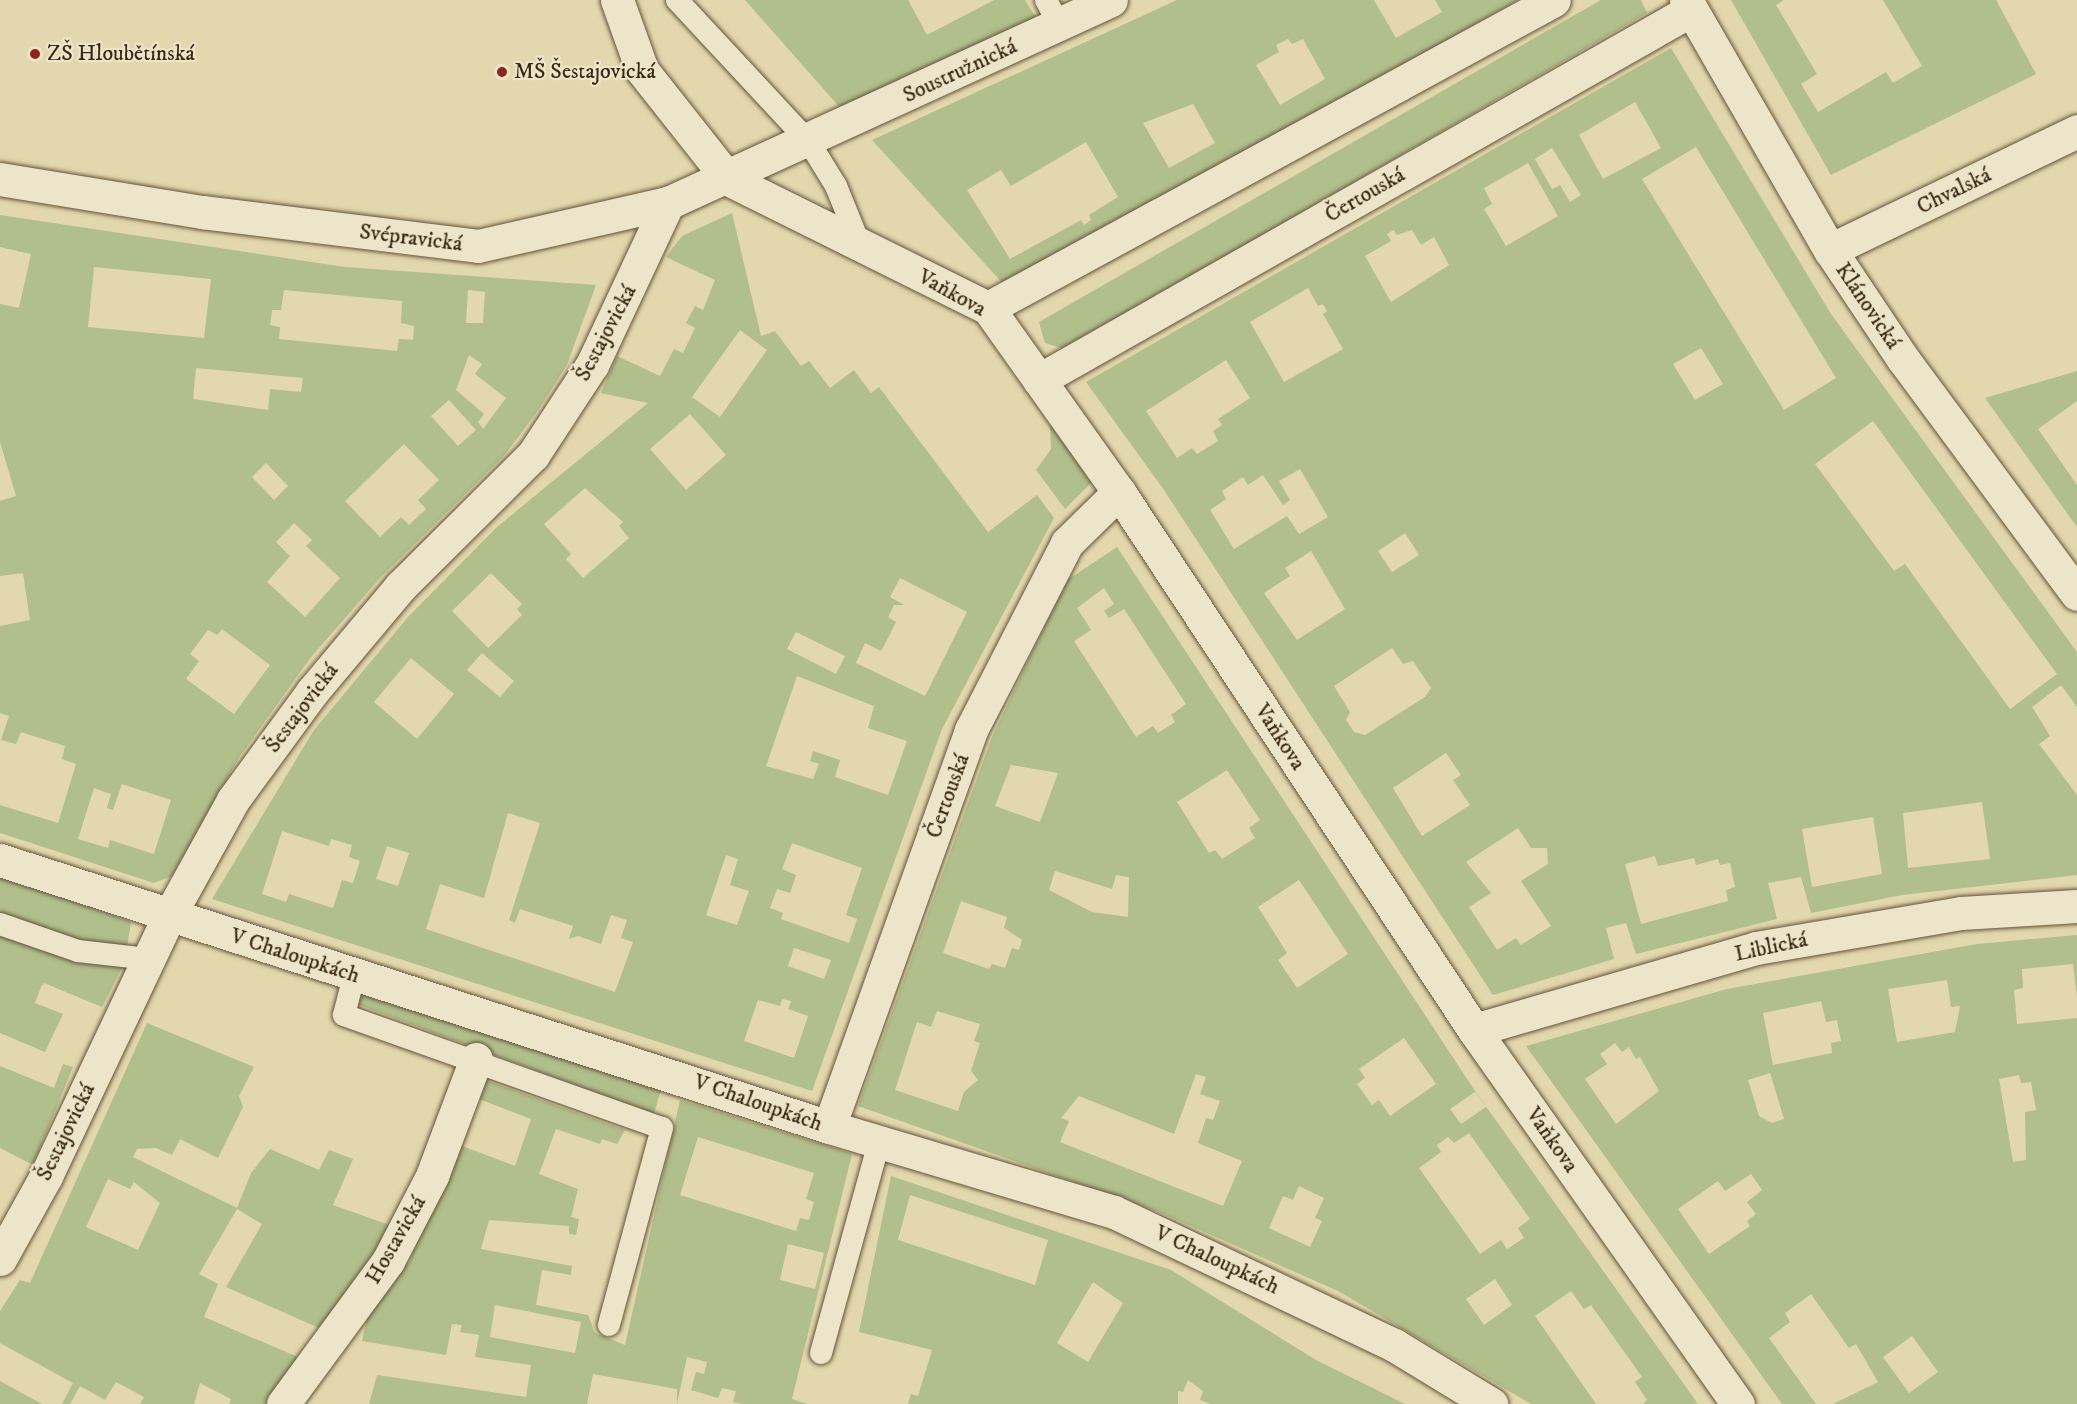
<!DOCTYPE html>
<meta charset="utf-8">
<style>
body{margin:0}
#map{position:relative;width:2077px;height:1404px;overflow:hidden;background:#e3d7ad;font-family:"IM FELL DW Pica",serif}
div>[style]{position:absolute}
.green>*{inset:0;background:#b1bf8c}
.roads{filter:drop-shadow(0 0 2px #64533a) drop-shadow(0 0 2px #64533a)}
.service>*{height:22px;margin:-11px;padding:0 11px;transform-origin:11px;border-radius:11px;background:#ede5ca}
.minor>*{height:33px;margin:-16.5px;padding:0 16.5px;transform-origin:16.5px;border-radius:16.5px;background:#ede5ca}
.dots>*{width:16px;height:16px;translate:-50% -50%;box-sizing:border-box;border:3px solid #ede5ca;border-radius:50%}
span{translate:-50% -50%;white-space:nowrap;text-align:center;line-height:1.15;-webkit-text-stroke:4.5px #ede5ca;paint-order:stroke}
.poi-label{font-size:22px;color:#392713}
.left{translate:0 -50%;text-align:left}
.street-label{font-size:22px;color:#392713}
</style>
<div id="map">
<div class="green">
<div style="clip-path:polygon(745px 0,908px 0,927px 35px,994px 0,1025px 0,1036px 18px,843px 111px)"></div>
<div style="clip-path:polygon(evenodd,1177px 0,1374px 0,1396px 38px,1442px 12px,1435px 0,1518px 0,1007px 288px,872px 140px,1177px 0,1288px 39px,1292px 44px,1303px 39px,1325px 79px,1280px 105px,1256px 65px,1279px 52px,1276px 45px,1288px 39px,1177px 0,1193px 104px,1215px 143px,1169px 168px,1143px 123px,1193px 104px,1177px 0,1086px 142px,1118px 197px,1089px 215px,1091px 220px,1084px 225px,1081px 220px,1010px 259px,967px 190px,1001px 170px,1011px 186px,1086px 142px)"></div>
<div style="clip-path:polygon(1601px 0,1641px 0,1647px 13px,1065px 349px,1045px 343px,1039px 322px)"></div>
<div style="clip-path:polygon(1731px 0,1784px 0,1776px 5px,1817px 74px,1801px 84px,1818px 112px,1886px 72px,1893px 83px,1922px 66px,1883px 0,1996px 0,2036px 74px,1831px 175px)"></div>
<div style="clip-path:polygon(evenodd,1671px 48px,1831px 314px,2077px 652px,2077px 707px,2061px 685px,2032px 707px,2050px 736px,2039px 744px,2077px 795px,2077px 875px,1902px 895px,1811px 913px,1801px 877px,1768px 883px,1777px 919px,1636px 954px,1626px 923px,1606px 928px,1614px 959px,1493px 995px,1164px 490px,1086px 382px,1671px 48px,1635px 102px,1661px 148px,1603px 179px,1579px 135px,1635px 102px,1671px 48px,1696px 147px,1836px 378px,1784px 410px,1642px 179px,1696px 147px,1671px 48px,1552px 148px,1581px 195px,1570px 202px,1560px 185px,1552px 189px,1535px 159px,1552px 148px,1671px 48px,1528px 163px,1558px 216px,1506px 246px,1484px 209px,1492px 204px,1484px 188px,1528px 163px,1671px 48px,1394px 230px,1397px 235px,1412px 230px,1421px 245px,1434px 237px,1449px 265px,1391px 302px,1365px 256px,1391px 241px,1387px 234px,1394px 230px,1671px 48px,1308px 288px,1318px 306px,1323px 304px,1327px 311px,1323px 314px,1343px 349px,1284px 382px,1250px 322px,1308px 288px,1671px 48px,1701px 348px,1723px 384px,1695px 400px,1673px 364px,1701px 348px,1671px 48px,1226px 360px,1250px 398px,1218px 419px,1222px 425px,1213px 431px,1218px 441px,1197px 454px,1192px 448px,1177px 458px,1146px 411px,1226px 360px,1671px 48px,1873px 421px,2057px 674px,2010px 709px,1905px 564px,1894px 571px,1815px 464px,1873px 421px,1671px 48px,1300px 469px,1328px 517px,1299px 534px,1287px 516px,1234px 549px,1210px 510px,1226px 499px,1222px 491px,1243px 477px,1248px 485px,1263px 475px,1283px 505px,1290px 500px,1279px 481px,1300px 469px,1671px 48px,1405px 533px,1419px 555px,1392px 572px,1378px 551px,1405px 533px,1671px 48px,1311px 551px,1345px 609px,1297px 640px,1264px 593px,1290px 576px,1285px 568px,1311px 551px,1671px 48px,1392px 648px,1403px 664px,1413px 661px,1431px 688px,1425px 697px,1365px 735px,1354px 732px,1346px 720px,1350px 712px,1334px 686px,1392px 648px,1671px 48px,1446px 753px,1461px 775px,1453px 780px,1470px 805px,1422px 836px,1393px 788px,1446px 753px,1671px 48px,1982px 802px,1990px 859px,1908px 868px,1903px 813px,1982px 802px,1671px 48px,1873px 817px,1882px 874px,1812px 887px,1802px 829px,1873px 817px,1671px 48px,1518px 828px,1531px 848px,1547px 848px,1548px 864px,1521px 881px,1551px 926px,1521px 945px,1516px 938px,1497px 950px,1469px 907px,1491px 893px,1466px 862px,1518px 828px,1671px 48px,1655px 856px,1658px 866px,1694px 858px,1696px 865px,1718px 859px,1720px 865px,1730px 863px,1735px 887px,1726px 890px,1728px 901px,1641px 924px,1625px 864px,1655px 856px)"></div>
<div style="clip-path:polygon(evenodd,732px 213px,761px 336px,775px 331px,801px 366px,809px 361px,830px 388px,854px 370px,871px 393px,879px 387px,988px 532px,1037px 495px,1054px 518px,942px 729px,812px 1091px,212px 899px,314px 730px,408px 617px,497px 527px,648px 403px,601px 393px,617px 356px,660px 376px,674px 349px,683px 353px,695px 328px,686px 323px,695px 306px,703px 310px,715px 280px,666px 257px,682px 236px,732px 213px,740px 330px,767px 350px,720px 417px,692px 397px,740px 330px,732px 213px,690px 414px,726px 455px,686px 490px,650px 449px,690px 414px,732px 213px,585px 488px,623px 522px,619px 526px,629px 538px,583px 578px,566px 559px,571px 554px,544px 524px,585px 488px,732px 213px,491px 573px,522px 604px,517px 609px,522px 615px,488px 648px,452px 611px,491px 573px,732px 213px,900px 578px,967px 612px,925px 696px,856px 663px,865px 643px,881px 651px,888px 638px,896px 622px,888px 617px,894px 605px,904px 605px,890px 597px,900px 578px,732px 213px,796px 632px,845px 656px,836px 674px,787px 649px,796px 632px,732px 213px,482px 653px,514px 681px,500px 697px,467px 670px,482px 653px,732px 213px,411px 658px,454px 694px,417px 739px,374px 702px,411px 658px,732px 213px,797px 676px,874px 706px,868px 728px,907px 741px,888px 795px,835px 777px,840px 760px,813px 751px,810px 761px,819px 764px,813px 779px,766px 766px,797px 676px,732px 213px,508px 813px,540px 823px,509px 920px,515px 923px,520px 909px,573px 926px,569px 939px,578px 936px,601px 944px,611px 915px,627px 920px,621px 938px,633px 942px,615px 992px,426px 929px,440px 884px,484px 898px,508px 813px,732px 213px,282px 831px,329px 846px,331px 839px,352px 845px,349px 857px,360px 861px,353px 883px,342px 880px,333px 908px,289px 894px,286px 902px,262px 894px,282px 831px,732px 213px,792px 843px,862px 868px,846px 915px,857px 919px,849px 943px,781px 919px,783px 913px,770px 908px,777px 889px,790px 893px,796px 875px,782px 869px,792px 843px,732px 213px,387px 846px,409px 853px,398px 886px,376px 879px,387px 846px,732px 213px,726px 855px,738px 859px,730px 885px,749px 891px,737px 925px,706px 915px,726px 855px,732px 213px,794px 948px,831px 960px,824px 979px,788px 966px,794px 948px,732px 213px,782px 999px,791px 1001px,788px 1009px,808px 1016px,794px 1058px,744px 1041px,758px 1000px,780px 1006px,782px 999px)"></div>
<div style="clip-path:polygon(evenodd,0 215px,345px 267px,596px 285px,567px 365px,537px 412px,503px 457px,380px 578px,311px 657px,240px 756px,172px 876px,154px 883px,0 833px,0 805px,58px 823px,76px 764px,62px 759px,65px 746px,21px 732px,16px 744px,1px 740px,9px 716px,0 713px,0 626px,30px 620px,23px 573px,0 576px,0 501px,16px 496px,0 442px,0 304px,19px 308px,31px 254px,0 247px,0 215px,94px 267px,211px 279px,204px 338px,88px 327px,94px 267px,0 215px,284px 290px,402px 301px,401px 323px,414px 326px,413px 340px,399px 339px,397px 351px,279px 339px,280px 327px,270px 325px,272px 310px,281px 310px,284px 290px,0 215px,468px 290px,485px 292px,483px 323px,466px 323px,468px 290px,0 215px,469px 355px,482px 364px,475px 374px,506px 398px,483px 429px,478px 422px,484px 414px,456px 390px,469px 355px,0 215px,196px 368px,303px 378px,301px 392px,270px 389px,268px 410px,193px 399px,196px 368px,0 215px,449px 400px,476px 430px,458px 446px,431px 416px,449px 400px,0 215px,404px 444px,439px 480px,418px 500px,426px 509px,409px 525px,401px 517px,380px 537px,345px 501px,404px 444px,0 215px,266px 463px,288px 486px,274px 500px,252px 477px,266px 463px,0 215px,294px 523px,312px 540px,306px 546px,340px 578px,305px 617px,267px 582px,290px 556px,276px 542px,294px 523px,0 215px,222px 629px,270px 665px,234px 714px,186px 679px,199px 661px,190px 654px,208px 630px,217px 635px,222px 629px,0 215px,122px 784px,171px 800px,154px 854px,110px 840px,108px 848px,78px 839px,94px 788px,111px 794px,107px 808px,113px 810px,122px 784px)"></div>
<div style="clip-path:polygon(2077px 371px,2077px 401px,2038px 429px,2077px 485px,2077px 527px,1985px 398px)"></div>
<div style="clip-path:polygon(1050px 423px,1093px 481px,1065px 509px,1036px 470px,1051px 449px)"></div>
<div style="clip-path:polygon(evenodd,1117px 547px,1475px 1091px,1698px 1404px,1643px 1404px,1647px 1400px,1635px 1382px,1642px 1377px,1591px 1305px,1584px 1309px,1571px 1291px,1535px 1316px,1596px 1404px,1531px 1404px,1338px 1291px,1159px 1212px,858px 1106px,992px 737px,1066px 581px,1117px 547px,1104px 588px,1114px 604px,1104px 611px,1109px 618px,1124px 609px,1186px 704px,1171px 715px,1175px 722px,1158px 733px,1153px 726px,1136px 737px,1074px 641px,1091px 630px,1077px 608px,1104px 588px,1117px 547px,1011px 765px,1058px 773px,1040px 822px,995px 806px,1011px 765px,1117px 547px,1227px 770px,1260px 820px,1249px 828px,1255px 838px,1222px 859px,1215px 850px,1209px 853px,1177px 802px,1227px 770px,1117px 547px,1055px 871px,1112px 889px,1116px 875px,1129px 877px,1128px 917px,1092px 912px,1049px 890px,1055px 871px,1117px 547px,1299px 880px,1348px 954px,1297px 988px,1278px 960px,1287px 953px,1258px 907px,1299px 880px,1117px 547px,961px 901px,1007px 917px,1004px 928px,1022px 940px,1019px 950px,1012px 948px,1005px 968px,992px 964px,989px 969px,943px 953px,961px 901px,1117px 547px,937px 1011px,980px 1024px,974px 1041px,980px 1043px,971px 1071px,978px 1080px,964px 1092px,958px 1111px,895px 1090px,917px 1022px,931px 1027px,937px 1011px,1117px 547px,1404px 1038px,1436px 1084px,1390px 1116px,1379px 1100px,1372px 1105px,1357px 1084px,1365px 1078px,1359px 1069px,1404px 1038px,1117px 547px,1196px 1074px,1206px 1077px,1200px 1094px,1220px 1101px,1213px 1120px,1206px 1118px,1198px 1143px,1242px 1161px,1223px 1206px,1060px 1142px,1069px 1121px,1061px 1118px,1079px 1096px,1174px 1134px,1196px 1074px,1117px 547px,1475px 1092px,1486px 1107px,1461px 1124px,1450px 1109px,1475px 1092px,1117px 547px,1469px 1133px,1530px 1219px,1518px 1228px,1524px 1238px,1507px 1249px,1501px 1240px,1480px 1254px,1419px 1168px,1441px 1152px,1437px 1145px,1448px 1137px,1454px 1143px,1469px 1133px,1117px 547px,1299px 1186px,1324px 1198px,1315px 1218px,1322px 1221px,1310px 1247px,1269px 1228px,1283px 1196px,1293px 1200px,1299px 1186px,1117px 547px,1495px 1279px,1512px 1305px,1484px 1325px,1466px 1299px,1495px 1279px)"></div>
<div style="clip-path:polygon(0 875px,131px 922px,125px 962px,102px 1007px,44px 983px,41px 987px,35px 1003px,63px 1014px,45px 1052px,0 1033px)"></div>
<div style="clip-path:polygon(evenodd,2077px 935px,2077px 997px,2073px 964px,2022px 969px,2023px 988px,2014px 990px,2017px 1024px,2077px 1018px,2077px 1404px,1833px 1404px,1878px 1382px,1856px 1344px,1849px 1348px,1811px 1294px,1785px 1313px,1790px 1322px,1769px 1338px,1816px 1404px,1782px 1404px,1526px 1046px,1727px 989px,1977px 944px,2077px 935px,1947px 980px,1951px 1007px,1960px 1006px,1955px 1032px,1897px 1042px,1888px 989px,1947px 980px,2077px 935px,1821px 1001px,1826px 1022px,1837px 1020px,1841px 1041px,1831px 1043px,1832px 1053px,1773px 1065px,1763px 1013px,1821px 1001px,2077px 935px,1615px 1043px,1622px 1052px,1629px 1047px,1636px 1059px,1640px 1057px,1659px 1091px,1616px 1124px,1585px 1079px,1607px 1064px,1600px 1054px,1615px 1043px,2077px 935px,1770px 1073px,1784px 1119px,1772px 1123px,1759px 1116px,1748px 1080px,1770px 1073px,2077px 935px,2019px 1075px,2021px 1083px,2031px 1082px,2036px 1110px,2025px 1112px,2026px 1160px,2013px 1162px,1999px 1079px,2019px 1075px,2077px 935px,1751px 1174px,1762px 1190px,1747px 1202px,1756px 1214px,1747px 1221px,1750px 1226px,1709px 1254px,1678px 1209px,1718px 1181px,1725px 1191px,1751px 1174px,2077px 935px,1912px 1336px,1938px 1372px,1909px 1393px,1883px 1357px,1912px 1336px)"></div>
<div style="clip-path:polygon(360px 989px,662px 1086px,654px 1114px,354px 1003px)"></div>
<div style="clip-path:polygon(evenodd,147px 1023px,254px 1067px,239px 1096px,243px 1107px,218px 1158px,180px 1139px,172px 1155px,156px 1148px,137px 1149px,133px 1157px,237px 1208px,251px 1173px,270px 1149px,319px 1170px,329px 1150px,353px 1159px,333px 1205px,395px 1227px,319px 1328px,226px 1287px,262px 1224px,237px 1209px,199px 1274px,218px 1284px,204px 1317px,305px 1360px,286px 1389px,265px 1404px,229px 1404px,231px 1399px,200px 1383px,194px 1404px,140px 1404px,144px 1397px,116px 1382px,105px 1400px,80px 1386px,70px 1404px,62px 1404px,73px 1383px,0 1343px,0 1311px,20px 1280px,30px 1283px,147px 1023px,108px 1179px,130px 1189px,134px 1182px,160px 1203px,138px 1250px,86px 1227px,108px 1179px)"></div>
<div style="clip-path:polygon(63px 1064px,73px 1067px,33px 1165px,0 1148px,0 1066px,54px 1088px)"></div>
<div style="clip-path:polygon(evenodd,482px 1079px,625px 1130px,617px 1144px,602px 1139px,600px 1144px,556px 1129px,539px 1174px,578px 1189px,571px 1217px,579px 1219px,576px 1235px,569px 1234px,569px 1226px,489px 1220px,481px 1249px,572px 1266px,571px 1275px,542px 1270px,536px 1305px,588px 1315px,595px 1333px,625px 1345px,680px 1100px,852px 1154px,792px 1399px,807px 1404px,742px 1404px,733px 1402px,736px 1391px,722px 1388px,718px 1398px,691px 1390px,696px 1372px,704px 1374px,707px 1362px,687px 1357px,677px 1404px,677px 1389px,593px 1374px,587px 1404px,369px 1404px,377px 1375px,526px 1397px,531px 1365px,475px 1357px,479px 1335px,460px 1332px,462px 1325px,452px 1324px,446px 1355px,362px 1341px,368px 1313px,399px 1259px,408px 1264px,457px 1144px,515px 1166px,531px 1119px,474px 1097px,482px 1079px,698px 1137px,814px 1173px,806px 1199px,814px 1202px,809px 1220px,800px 1218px,796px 1231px,680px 1195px,698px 1137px,482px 1079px,788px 1244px,824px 1253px,815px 1289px,780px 1280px,788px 1244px,482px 1079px,495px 1305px,581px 1322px,575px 1353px,490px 1337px,495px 1305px)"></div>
<div style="clip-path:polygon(evenodd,891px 1176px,1171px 1270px,1316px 1360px,1405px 1404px,1211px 1404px,1200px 1400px,1203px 1391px,1188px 1380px,1183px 1392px,1178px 1391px,1178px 1404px,908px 1404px,911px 1394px,918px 1396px,932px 1350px,859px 1332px,891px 1176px,910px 1195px,1048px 1240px,1035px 1285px,898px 1240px,910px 1195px,891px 1176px,1093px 1282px,1123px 1303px,1088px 1362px,1057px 1343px,1093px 1282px)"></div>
<div style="clip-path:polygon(0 1381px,42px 1404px,0 1404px)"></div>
</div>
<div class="roads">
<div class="service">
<div style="left:677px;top:0;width:194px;rotate:47.1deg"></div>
<div style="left:809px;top:142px;width:52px;rotate:58.5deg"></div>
<div style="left:836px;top:186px;width:64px;rotate:67.9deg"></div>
<div style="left:1046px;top:0;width:27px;rotate:62deg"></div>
<div style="left:0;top:924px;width:83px;rotate:19.1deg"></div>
<div style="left:78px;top:951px;width:70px;rotate:6.5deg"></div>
<div style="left:354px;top:976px;width:40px;rotate:104.4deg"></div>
<div style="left:344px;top:1015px;width:337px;rotate:19.6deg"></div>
<div style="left:662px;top:1128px;width:204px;rotate:105.1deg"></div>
<div style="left:821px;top:1353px;width:219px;rotate:-74.6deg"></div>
</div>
<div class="minor">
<div style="left:617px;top:0;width:74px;rotate:70.3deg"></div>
<div style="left:642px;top:70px;width:139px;rotate:51.7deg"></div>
<div style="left:728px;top:179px;width:290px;rotate:26.4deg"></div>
<div style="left:988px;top:308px;width:226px;rotate:54.6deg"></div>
<div style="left:1119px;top:492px;width:645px;rotate:56.58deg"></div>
<div style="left:1474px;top:1030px;width:458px;rotate:54.8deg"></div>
<div style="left:1686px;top:0;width:289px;rotate:60.1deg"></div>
<div style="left:1830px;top:250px;width:131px;rotate:56.2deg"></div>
<div style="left:1903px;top:359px;width:292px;rotate:53.5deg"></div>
<div style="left:0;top:179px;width:205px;rotate:9.3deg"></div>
<div style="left:202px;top:212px;width:278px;rotate:7deg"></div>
<div style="left:478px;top:246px;width:195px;rotate:-12.8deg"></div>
<div style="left:668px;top:203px;width:487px;rotate:-24.6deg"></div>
<div style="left:1830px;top:250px;width:274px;rotate:-25.7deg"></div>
<div style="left:988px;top:308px;width:644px;rotate:-28.55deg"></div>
<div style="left:1039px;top:380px;width:750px;rotate:-29.57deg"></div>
<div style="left:0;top:860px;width:871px;rotate:17.85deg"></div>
<div style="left:829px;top:1127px;width:297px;rotate:16.6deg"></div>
<div style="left:1114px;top:1212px;width:310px;rotate:25.4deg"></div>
<div style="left:1394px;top:1345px;width:114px;rotate:31.3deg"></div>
<div style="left:1474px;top:1030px;width:294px;rotate:-16.2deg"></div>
<div style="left:1756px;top:948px;width:208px;rotate:-9.7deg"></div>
<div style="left:1961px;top:913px;width:116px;rotate:-3.5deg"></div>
<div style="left:829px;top:1127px;width:422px;rotate:-70.3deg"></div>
<div style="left:971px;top:730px;width:210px;rotate:-62.8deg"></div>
<div style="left:1067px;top:543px;width:73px;rotate:-44.4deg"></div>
<div style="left:0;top:1259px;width:95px;rotate:-61deg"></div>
<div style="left:46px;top:1176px;width:288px;rotate:-64.7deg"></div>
<div style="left:169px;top:916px;width:132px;rotate:-61.1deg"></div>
<div style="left:233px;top:800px;width:134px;rotate:-53.8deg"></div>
<div style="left:312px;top:692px;width:138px;rotate:-50deg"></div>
<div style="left:401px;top:586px;width:186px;rotate:-44.8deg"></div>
<div style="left:533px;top:455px;width:108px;rotate:-56.8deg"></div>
<div style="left:592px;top:365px;width:179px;rotate:-64.9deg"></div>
<div style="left:283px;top:1404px;width:177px;rotate:-53.7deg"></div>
<div style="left:388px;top:1261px;width:96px;rotate:-62.6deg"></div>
<div style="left:432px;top:1176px;width:125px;rotate:-69.4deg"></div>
</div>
</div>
<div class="dots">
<div style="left:35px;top:54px;background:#8f2418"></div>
<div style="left:502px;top:72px;background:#8f2418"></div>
</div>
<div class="poi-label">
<span class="left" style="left:47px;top:54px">ZŠ Hloubětínská</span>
<span class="left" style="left:514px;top:72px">MŠ Šestajovická</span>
</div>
<div class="street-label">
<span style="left:960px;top:71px;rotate:-25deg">Soustružnická</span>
<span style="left:1954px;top:191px;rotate:-26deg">Chvalská</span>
<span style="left:1365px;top:195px;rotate:-30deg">Čertouská</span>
<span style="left:411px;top:238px;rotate:7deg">Svépravická</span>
<span style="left:952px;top:293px;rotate:29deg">Vaňkova</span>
<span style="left:1868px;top:306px;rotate:56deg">Klánovická</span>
<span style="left:606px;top:333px;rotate:-62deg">Šestajovická</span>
<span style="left:302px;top:708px;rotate:-53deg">Šestajovická</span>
<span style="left:1280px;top:737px;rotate:57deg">Vaňkova</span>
<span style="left:948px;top:796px;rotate:-70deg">Čertouská</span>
<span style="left:1771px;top:947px;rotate:-12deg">Liblická</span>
<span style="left:295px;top:956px;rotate:18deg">V Chaloupkách</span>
<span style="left:758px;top:1103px;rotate:19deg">V Chaloupkách</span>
<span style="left:66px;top:1132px;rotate:-64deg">Šestajovická</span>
<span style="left:1552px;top:1140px;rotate:55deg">Vaňkova</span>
<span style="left:396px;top:1240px;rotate:-60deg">Hostavická</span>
<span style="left:1217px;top:1260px;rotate:25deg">V Chaloupkách</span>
</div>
</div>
